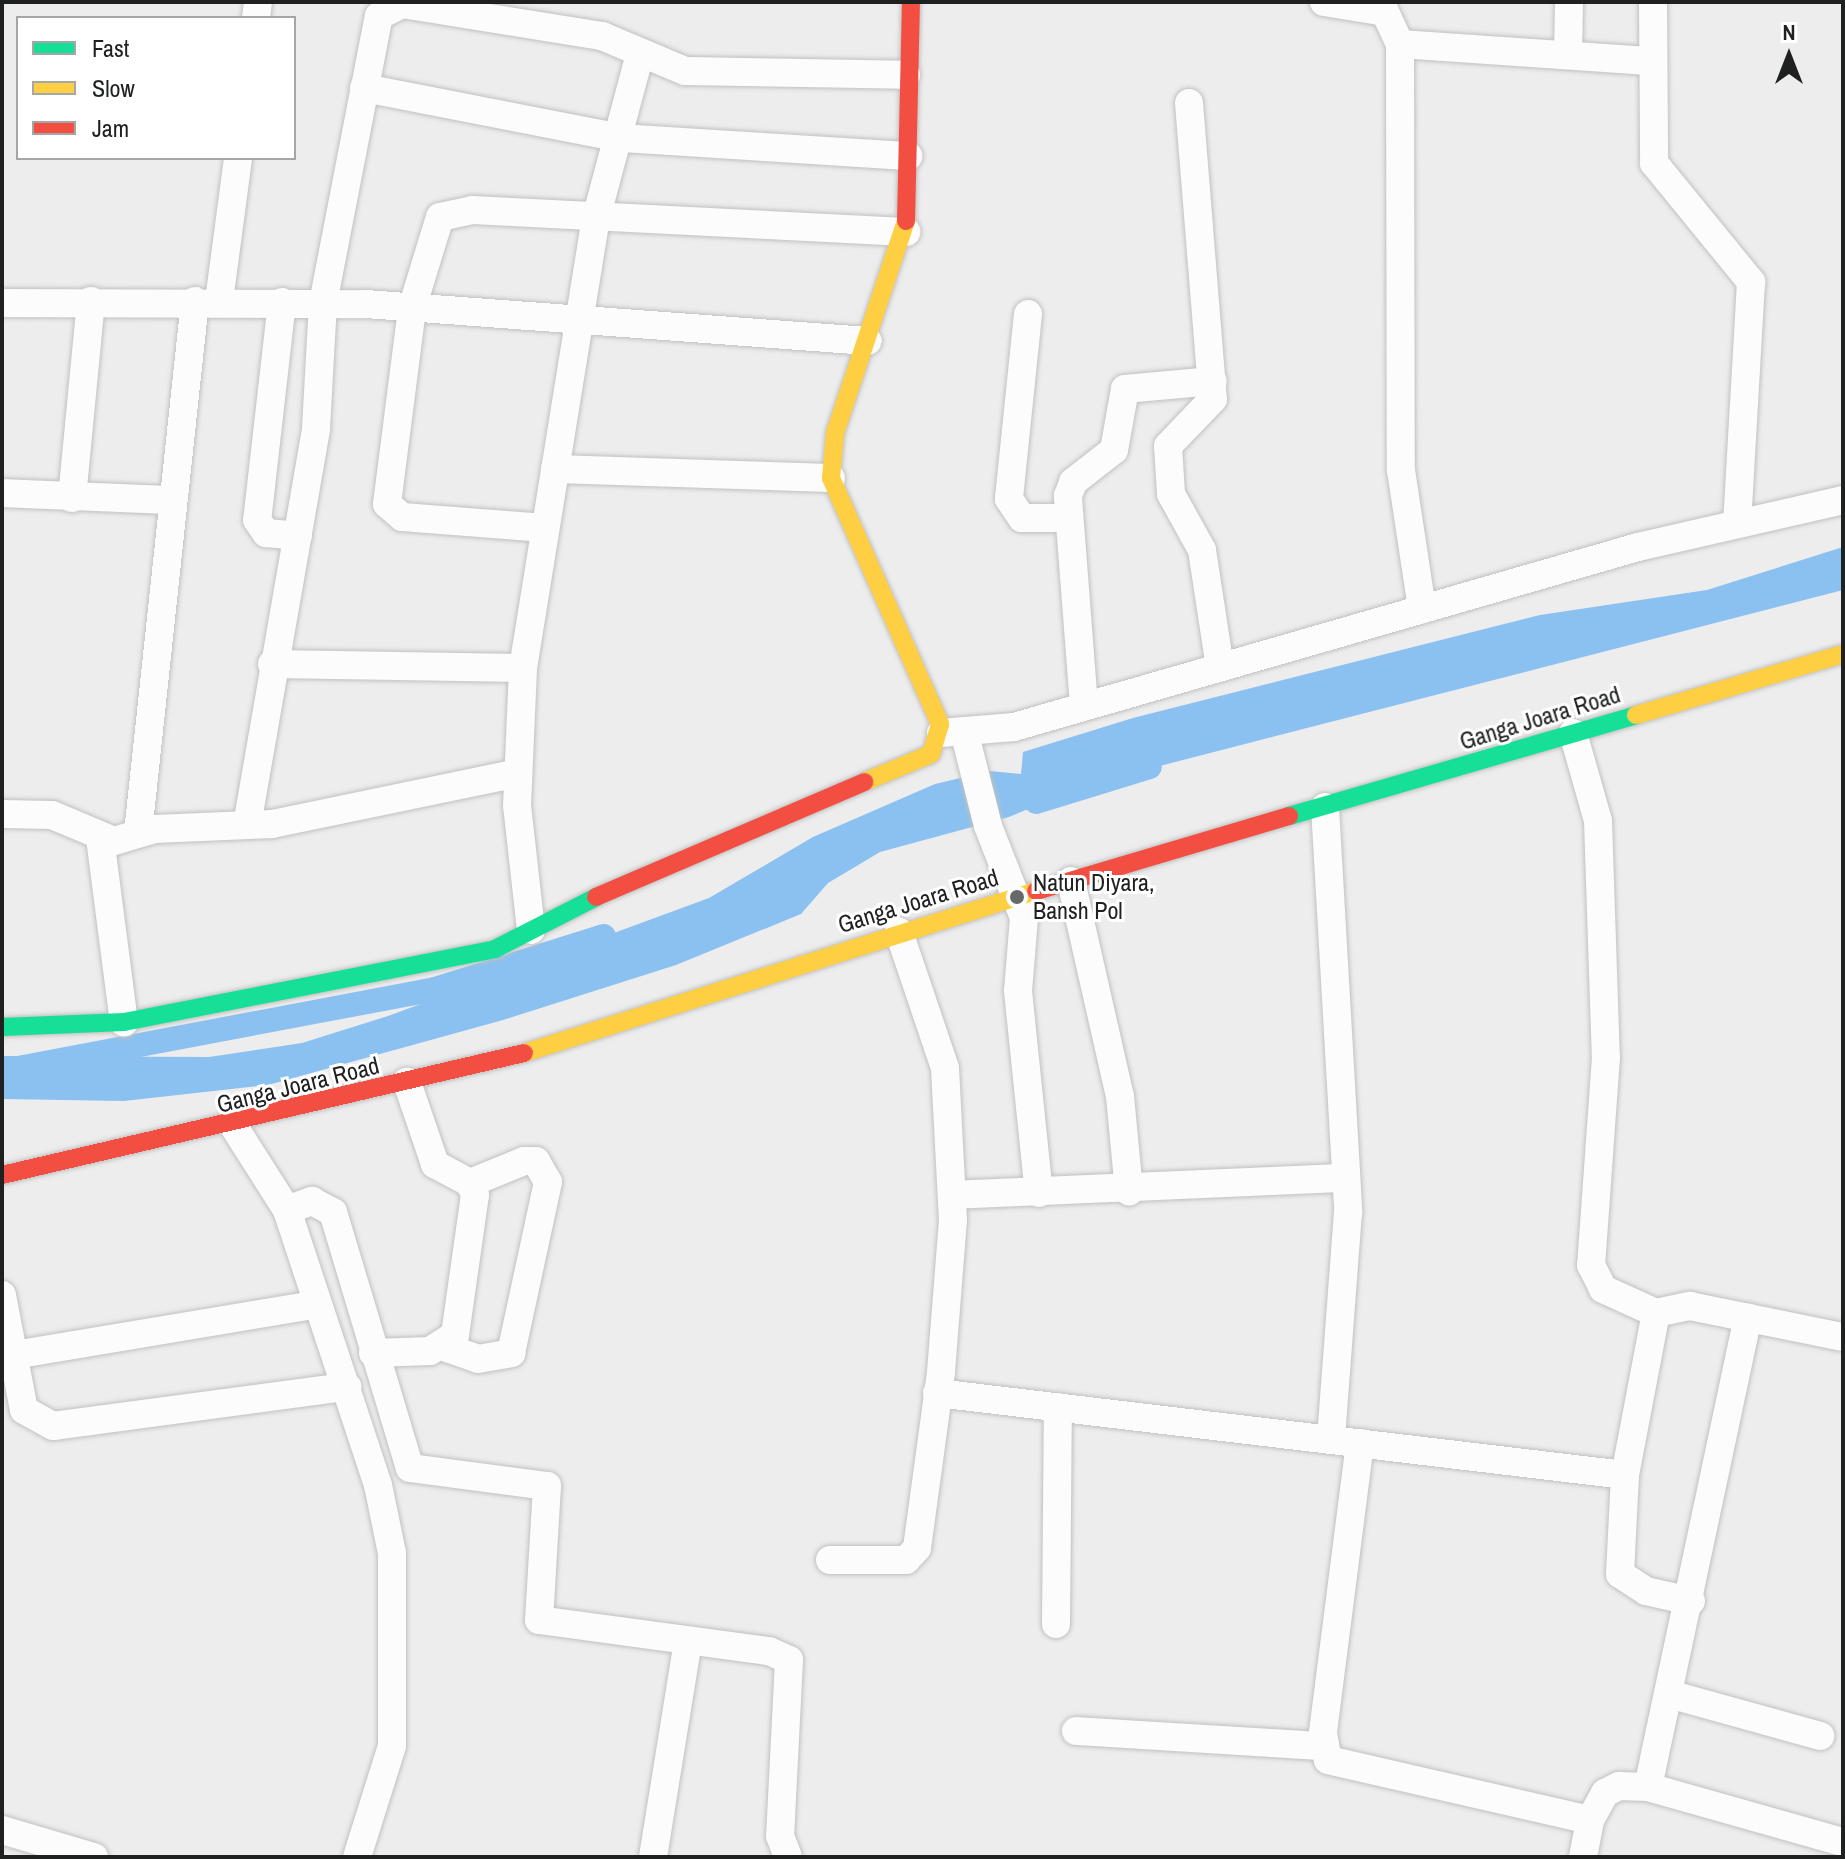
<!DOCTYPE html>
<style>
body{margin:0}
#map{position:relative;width:1845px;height:1859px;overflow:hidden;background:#ededed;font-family:"Archivo Narrow",sans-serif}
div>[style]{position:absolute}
.water>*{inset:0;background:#8ac1f0}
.canal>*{height:24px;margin:-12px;padding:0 12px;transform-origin:12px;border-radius:12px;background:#8ac1f0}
.roads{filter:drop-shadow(0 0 2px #c1c1c2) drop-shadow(0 0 2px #c1c1c2)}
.street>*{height:28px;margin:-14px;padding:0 14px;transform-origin:14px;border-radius:14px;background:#fcfcfc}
.fast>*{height:18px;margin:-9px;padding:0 9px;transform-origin:9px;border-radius:9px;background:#16e098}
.slow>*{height:18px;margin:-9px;padding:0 9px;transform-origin:9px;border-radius:9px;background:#ffcf43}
.jam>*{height:18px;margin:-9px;padding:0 9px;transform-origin:9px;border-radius:9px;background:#f24e42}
.dots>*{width:22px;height:22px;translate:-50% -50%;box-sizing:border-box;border:4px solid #fff;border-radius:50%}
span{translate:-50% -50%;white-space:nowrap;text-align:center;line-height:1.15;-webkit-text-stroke:6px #fff;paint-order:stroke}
.street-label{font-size:24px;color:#1f2020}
.poi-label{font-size:24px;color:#1f2020}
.left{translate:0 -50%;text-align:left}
.frame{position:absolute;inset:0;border:4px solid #1f2020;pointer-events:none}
.legend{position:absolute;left:16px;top:16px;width:280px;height:144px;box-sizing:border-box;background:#fff;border:2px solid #a5a6a6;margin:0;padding:10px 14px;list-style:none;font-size:24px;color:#1f2020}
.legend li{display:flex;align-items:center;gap:16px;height:40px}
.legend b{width:40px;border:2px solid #a5a6a6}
.north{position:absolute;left:1749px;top:16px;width:80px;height:80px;-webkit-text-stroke:6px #fff;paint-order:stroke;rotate:0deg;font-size:22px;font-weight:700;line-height:32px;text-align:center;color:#1f2020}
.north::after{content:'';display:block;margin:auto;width:28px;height:36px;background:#1f2020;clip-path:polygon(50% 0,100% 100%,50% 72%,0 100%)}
</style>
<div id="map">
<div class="water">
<div style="clip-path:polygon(1843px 547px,1843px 590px,1086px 785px,1009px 817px,880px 852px,828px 883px,801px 914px,676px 965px,503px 1020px,268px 1085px,124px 1101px,2px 1099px,2px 1056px,209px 1057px,302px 1043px,388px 1016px,709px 898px,813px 837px,935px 784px,990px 771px,1021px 774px,1023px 752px,1133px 718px,1540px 615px,1707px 590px)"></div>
</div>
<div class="canal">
<div style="left:1036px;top:802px;width:119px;rotate:-17.1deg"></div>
<div style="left:2px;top:1071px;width:441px;rotate:-10.7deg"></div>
<div style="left:435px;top:989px;width:177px;rotate:-17.4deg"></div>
</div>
<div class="roads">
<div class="street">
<div style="left:1324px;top:2px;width:62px;rotate:9.3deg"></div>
<div style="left:1385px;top:12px;width:35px;rotate:65deg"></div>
<div style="left:1400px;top:44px;width:426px;rotate:89.9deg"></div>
<div style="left:1401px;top:470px;width:141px;rotate:81.4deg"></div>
<div style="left:1653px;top:2px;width:161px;rotate:89.6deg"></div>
<div style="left:1654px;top:163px;width:154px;rotate:50.8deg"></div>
<div style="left:1751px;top:282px;width:242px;rotate:93.3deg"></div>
<div style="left:256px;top:18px;width:16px;rotate:-83deg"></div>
<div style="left:1400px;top:44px;width:253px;rotate:3.9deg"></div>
<div style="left:1568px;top:55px;width:53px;rotate:-88.9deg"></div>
<div style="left:364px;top:88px;width:262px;rotate:11deg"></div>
<div style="left:621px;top:138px;width:288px;rotate:3.6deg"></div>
<div style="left:1189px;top:103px;width:297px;rotate:85.4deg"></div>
<div style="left:1213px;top:399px;width:65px;rotate:133.8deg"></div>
<div style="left:1168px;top:446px;width:48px;rotate:86.4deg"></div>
<div style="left:1171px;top:494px;width:64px;rotate:61deg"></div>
<div style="left:1202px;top:550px;width:119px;rotate:81.3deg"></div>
<div style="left:219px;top:301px;width:144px;rotate:-82.4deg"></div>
<div style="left:282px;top:302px;width:219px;rotate:96.5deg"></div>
<div style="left:257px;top:520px;width:16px;rotate:55deg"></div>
<div style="left:266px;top:533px;width:32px;rotate:5deg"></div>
<div style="left:2px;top:303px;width:364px;rotate:0.2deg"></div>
<div style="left:366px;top:304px;width:503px;rotate:4.22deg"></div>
<div style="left:1028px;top:314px;width:186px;rotate:95.9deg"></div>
<div style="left:1009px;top:499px;width:23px;rotate:56deg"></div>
<div style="left:1022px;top:518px;width:47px"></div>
<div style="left:555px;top:469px;width:276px;rotate:1.9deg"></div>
<div style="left:2px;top:493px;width:170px;rotate:2.4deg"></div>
<div style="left:72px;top:498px;width:198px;rotate:-84.5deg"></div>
<div style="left:545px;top:528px;width:143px;rotate:-175.6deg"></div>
<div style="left:402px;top:517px;width:20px;rotate:-139deg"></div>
<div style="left:387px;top:504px;width:198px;rotate:-82.7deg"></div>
<div style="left:412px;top:308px;width:95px;rotate:-72.9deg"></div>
<div style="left:440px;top:217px;width:33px;rotate:-12deg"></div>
<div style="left:472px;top:210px;width:435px;rotate:2.9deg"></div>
<div style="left:272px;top:664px;width:251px;rotate:0.9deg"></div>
<div style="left:1084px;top:706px;width:211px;rotate:-94.4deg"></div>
<div style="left:1068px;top:496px;width:15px;rotate:-70deg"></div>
<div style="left:1073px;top:482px;width:52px;rotate:-38deg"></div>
<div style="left:1114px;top:450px;width:62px;rotate:-79.8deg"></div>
<div style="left:1125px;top:389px;width:88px;rotate:-5.2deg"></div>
<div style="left:964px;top:731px;width:98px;rotate:75.8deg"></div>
<div style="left:988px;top:826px;width:99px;rotate:68.6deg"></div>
<div style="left:1024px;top:918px;width:73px;rotate:94.7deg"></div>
<div style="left:1018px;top:991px;width:203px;rotate:84.1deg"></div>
<div style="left:941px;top:733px;width:73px;rotate:-4.7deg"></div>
<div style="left:1014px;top:727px;width:649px;rotate:-16.09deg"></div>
<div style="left:1638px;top:547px;width:210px;rotate:-12.9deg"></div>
<div style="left:1573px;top:733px;width:91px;rotate:74.1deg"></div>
<div style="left:1598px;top:821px;width:236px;rotate:88.1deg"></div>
<div style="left:1606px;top:1057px;width:209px;rotate:94.1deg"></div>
<div style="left:1591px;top:1265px;width:27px;rotate:63deg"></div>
<div style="left:1603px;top:1289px;width:58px;rotate:24.4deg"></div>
<div style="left:1325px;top:807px;width:406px;rotate:86.7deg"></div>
<div style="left:1348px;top:1212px;width:228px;rotate:94.3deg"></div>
<div style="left:2px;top:814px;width:50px;rotate:1.1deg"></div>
<div style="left:52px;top:815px;width:67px;rotate:22.8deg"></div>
<div style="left:114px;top:841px;width:43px;rotate:-16.3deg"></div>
<div style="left:155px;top:829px;width:117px;rotate:-2.4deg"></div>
<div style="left:272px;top:824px;width:251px;rotate:-11.7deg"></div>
<div style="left:247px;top:825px;width:403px;rotate:-80.1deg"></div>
<div style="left:316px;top:428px;width:125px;rotate:-86.8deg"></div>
<div style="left:323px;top:303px;width:292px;rotate:-79deg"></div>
<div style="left:379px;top:16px;width:26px;rotate:-28deg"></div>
<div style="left:402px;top:4px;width:203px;rotate:9.1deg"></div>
<div style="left:602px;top:36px;width:90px;rotate:22.9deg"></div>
<div style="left:685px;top:71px;width:221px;rotate:1deg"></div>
<div style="left:138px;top:833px;width:535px;rotate:-83.88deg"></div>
<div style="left:100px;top:838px;width:186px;rotate:82.6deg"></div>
<div style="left:1071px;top:881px;width:221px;rotate:77.2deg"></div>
<div style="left:1120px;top:1096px;width:96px;rotate:84.6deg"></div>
<div style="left:531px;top:930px;width:125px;rotate:-96.4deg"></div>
<div style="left:517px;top:806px;width:138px;rotate:-87.5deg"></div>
<div style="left:523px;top:668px;width:456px;rotate:-80.8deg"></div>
<div style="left:596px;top:218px;width:170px;rotate:-75deg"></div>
<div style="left:233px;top:1125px;width:101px;rotate:57.6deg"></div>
<div style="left:287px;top:1210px;width:290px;rotate:71.7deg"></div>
<div style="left:378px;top:1485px;width:69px;rotate:78.4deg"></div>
<div style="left:392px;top:1553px;width:193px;rotate:90deg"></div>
<div style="left:392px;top:1746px;width:116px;rotate:107.5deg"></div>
<div style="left:953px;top:1195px;width:391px;rotate:-2.5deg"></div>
<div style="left:287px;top:1210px;width:27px;rotate:-20deg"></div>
<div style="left:312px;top:1201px;width:24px;rotate:28deg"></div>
<div style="left:333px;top:1212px;width:267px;rotate:73.3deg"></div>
<div style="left:410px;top:1468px;width:138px;rotate:7.5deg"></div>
<div style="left:547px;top:1486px;width:134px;rotate:93.4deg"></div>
<div style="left:539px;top:1620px;width:232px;rotate:7.7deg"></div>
<div style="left:769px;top:1651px;width:22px;rotate:24deg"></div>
<div style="left:789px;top:1660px;width:176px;rotate:92.9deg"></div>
<div style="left:780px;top:1836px;width:22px;rotate:69deg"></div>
<div style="left:2px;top:1295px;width:117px;rotate:79.2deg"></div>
<div style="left:24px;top:1410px;width:33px;rotate:29deg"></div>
<div style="left:53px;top:1426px;width:297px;rotate:-7.6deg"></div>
<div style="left:444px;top:1347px;width:36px;rotate:19deg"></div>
<div style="left:478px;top:1359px;width:34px;rotate:-10deg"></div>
<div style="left:511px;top:1353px;width:175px;rotate:-77.8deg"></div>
<div style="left:548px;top:1182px;width:24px;rotate:-120deg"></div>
<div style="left:536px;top:1161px;width:12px;rotate:180deg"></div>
<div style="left:524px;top:1161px;width:58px;rotate:157.8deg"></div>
<div style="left:373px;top:1353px;width:57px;rotate:-2deg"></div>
<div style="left:430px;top:1351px;width:30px;rotate:-33deg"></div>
<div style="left:455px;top:1335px;width:141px;rotate:-81.9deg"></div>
<div style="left:475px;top:1195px;width:13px;rotate:-113deg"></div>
<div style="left:470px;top:1183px;width:40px;rotate:-152deg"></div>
<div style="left:435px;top:1164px;width:87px;rotate:-108.9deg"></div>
<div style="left:2px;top:1357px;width:320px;rotate:-9.5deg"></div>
<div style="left:937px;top:1393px;width:693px;rotate:6.8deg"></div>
<div style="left:1360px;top:1443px;width:292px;rotate:97.3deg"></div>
<div style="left:1323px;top:1733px;width:27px;rotate:80deg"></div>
<div style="left:1328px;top:1760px;width:269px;rotate:12.9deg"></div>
<div style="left:830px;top:1560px;width:76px"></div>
<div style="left:906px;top:1560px;width:16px;rotate:-47deg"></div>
<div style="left:917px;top:1548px;width:178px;rotate:-82.2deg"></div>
<div style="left:941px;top:1372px;width:151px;rotate:-85.5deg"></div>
<div style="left:953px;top:1221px;width:153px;rotate:-93deg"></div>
<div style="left:945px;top:1068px;width:144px;rotate:-108.7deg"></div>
<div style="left:1691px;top:1601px;width:46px;rotate:-167.5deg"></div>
<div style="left:1646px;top:1591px;width:31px;rotate:-147deg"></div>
<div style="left:1620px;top:1574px;width:99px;rotate:-87.1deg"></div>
<div style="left:1625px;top:1475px;width:165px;rotate:-79.2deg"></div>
<div style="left:1656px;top:1313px;width:35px;rotate:-12deg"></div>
<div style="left:1690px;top:1306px;width:156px;rotate:11.5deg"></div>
<div style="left:1056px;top:1624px;width:217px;rotate:-89.5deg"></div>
<div style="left:1669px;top:1694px;width:157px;rotate:15.5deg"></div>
<div style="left:1076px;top:1731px;width:247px;rotate:3.5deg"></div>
<div style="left:1648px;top:1787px;width:480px;rotate:-78deg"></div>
<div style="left:2px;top:1830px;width:96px;rotate:16.4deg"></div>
<div style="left:653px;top:1857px;width:218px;rotate:-80.8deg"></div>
<div style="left:1583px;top:1857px;width:38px;rotate:-79deg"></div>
<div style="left:1590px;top:1820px;width:31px;rotate:-61deg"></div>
<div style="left:1605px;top:1793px;width:16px;rotate:-27deg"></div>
<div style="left:1619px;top:1786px;width:29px;rotate:2deg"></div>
<div style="left:1648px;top:1787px;width:203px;rotate:15.8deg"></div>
</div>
<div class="fast">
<div style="left:1289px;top:816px;width:361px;rotate:-16.2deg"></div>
<div style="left:2px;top:1027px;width:122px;rotate:-2.3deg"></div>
<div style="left:124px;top:1022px;width:378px;rotate:-11.1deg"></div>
<div style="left:495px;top:949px;width:114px;rotate:-27.2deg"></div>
</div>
<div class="slow">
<div style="left:1636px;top:715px;width:216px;rotate:-16.4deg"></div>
<div style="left:864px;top:782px;width:73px;rotate:-22.7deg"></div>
<div style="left:931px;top:754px;width:31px;rotate:-73deg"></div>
<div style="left:940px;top:724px;width:269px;rotate:-113.9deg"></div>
<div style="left:831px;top:478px;width:45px;rotate:-84.9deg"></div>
<div style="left:835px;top:433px;width:224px;rotate:-71.5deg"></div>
<div style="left:524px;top:1053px;width:537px;rotate:-17.56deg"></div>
</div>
<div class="jam">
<div style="left:906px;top:221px;width:219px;rotate:-88.7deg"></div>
<div style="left:1036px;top:891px;width:264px;rotate:-16.5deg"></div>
<div style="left:596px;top:897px;width:292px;rotate:-23.2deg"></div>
<div style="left:2px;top:1175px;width:536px;rotate:-13.15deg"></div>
</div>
</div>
<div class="dots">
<div style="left:1017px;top:897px;background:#676868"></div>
</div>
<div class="street-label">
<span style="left:1540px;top:718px;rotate:-17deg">Ganga Joara Road</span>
<span style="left:918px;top:901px;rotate:-17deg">Ganga Joara Road</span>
<span style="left:298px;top:1085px;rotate:-14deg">Ganga Joara Road</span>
</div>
<div class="poi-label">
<span class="left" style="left:1033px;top:897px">Natun Diyara,<br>Bansh Pol</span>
</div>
<div class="frame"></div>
<ul class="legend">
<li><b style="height:10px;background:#16e098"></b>Fast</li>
<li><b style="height:10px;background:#ffcf43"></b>Slow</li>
<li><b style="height:10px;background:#f24e42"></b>Jam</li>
</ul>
<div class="north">N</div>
</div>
